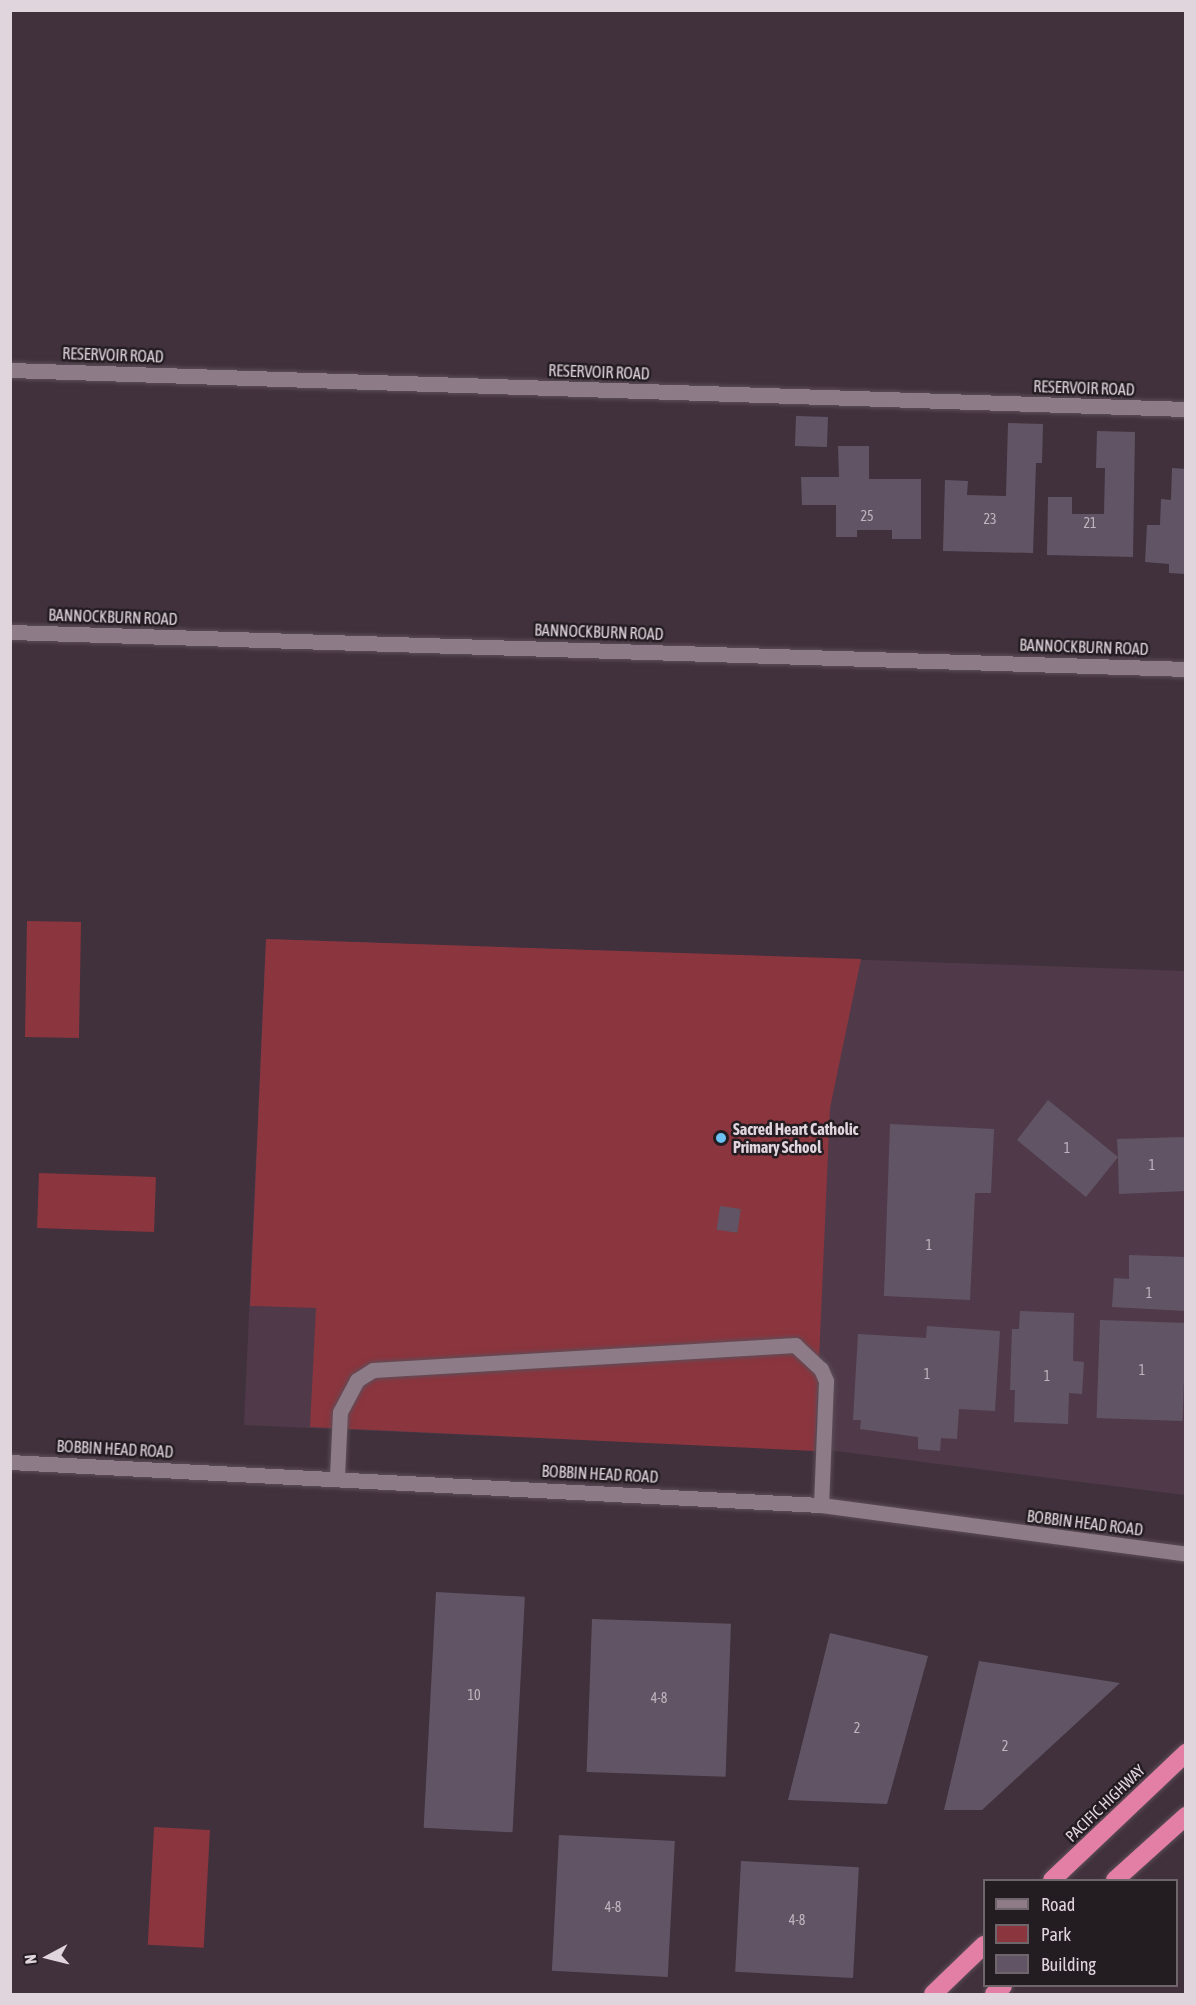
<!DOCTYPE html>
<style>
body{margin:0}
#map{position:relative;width:1196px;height:2005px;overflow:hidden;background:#41313d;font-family:"Asap Condensed",sans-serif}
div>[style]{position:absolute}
.built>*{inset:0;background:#503a4a}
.green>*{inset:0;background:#8b353e;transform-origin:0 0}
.building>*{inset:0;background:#615565;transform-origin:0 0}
.roads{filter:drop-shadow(0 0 2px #5c4e58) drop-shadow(0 0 2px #5c4e58)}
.lane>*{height:15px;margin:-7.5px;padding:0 7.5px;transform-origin:7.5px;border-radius:7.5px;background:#8e7b88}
.street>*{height:15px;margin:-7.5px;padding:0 7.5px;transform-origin:7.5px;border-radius:7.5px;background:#8e7b88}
.secondary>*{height:15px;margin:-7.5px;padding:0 7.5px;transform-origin:7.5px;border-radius:7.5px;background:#8e7b88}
.highway>*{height:18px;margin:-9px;padding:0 9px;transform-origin:9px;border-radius:9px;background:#e37ea4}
.dots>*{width:16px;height:16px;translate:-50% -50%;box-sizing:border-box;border:3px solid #231c21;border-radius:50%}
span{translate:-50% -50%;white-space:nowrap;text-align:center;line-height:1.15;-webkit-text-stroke:5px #231c21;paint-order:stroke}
.number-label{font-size:14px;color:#c0b5bf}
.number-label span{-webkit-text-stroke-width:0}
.street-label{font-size:16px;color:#e0d5dd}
.poi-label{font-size:16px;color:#e0d5dd;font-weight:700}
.left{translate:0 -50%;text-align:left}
.frame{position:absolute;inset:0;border:12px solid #e0d5dd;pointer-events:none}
.legend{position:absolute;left:983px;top:1879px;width:195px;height:108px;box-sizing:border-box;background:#231c21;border:2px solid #6f666c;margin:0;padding:8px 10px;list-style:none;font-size:18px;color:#e0d5dd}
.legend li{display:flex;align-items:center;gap:12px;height:30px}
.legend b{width:30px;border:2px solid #6f666c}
.north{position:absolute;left:18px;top:1927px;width:60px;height:60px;-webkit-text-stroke:4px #231c21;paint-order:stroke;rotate:263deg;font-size:16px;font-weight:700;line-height:24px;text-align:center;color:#e0d5dd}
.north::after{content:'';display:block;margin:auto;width:21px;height:27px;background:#e0d5dd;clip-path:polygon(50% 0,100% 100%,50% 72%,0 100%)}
</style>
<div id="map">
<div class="built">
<div style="clip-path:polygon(266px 939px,1185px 971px,1185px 1495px,836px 1451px,244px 1425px)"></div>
</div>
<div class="green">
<div style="left:27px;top:921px;width:54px;height:116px;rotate:1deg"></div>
<div style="clip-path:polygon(266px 939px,861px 959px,830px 1108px,815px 1451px,310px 1427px,316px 1308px,250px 1306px)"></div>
<div style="left:39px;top:1173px;width:117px;height:55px;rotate:2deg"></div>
<div style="left:154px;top:1827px;width:56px;height:118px;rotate:3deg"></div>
</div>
<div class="building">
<div style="left:796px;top:416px;width:32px;height:30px;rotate:2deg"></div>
<div style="clip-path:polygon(1008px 423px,1043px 424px,1042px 463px,1036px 463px,1033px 553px,943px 551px,945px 480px,968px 481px,967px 495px,1006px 496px)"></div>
<div style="clip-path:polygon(1097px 431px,1135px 432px,1133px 557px,1047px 555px,1048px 497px,1072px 497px,1072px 514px,1104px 514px,1105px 468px,1096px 468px)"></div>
<div style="clip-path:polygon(838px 446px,869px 446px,869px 479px,921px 479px,921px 539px,892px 539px,892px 530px,857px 530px,857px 537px,836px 537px,836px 505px,802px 505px,801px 477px,839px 477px)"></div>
<div style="clip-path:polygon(1172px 468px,1186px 469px,1186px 574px,1169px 573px,1169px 564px,1145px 562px,1147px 525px,1160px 525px,1161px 499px,1171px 500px)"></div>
<div style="clip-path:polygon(1048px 1100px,1118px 1157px,1117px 1139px,1186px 1137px,1186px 1191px,1119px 1194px,1118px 1157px,1086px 1197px,1017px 1140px)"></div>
<div style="clip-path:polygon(890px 1124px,994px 1129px,991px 1193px,975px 1193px,970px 1300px,884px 1296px)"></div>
<div style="left:720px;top:1206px;width:21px;height:24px;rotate:8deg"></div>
<div style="clip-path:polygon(1129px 1255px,1186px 1257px,1186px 1311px,1112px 1307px,1114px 1278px,1129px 1279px)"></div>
<div style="clip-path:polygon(1020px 1311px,1074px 1313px,1073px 1361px,1084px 1362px,1082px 1394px,1069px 1393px,1068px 1424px,1014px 1422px,1015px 1390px,1010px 1390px,1012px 1329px,1019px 1329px)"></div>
<div style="left:1100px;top:1320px;width:86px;height:98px;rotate:2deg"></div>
<div style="clip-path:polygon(927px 1326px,1000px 1331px,995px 1411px,959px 1409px,957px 1439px,941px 1438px,940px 1451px,918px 1449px,918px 1437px,860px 1429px,861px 1420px,853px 1420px,858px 1334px,926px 1338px)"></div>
<div style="left:436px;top:1592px;width:89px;height:236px;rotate:3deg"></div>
<div style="left:592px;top:1619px;width:139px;height:153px;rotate:2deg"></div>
<div style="clip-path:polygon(830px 1633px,928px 1656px,887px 1804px,788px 1800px)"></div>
<div style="clip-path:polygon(979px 1661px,1120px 1683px,982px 1810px,944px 1810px)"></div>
<div style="left:559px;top:1835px;width:116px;height:136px;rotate:3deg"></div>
<div style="left:741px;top:1861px;width:118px;height:111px;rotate:3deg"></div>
</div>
<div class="roads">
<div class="lane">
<div style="left:337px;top:1477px;width:65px;rotate:-87.4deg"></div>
<div style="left:340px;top:1412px;width:36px;rotate:-62deg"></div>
<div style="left:357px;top:1380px;width:19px;rotate:-32deg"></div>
<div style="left:373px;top:1370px;width:423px;rotate:-3.4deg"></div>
<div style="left:795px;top:1345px;width:35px;rotate:43deg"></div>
<div style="left:821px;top:1369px;width:13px;rotate:67deg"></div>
<div style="left:826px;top:1381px;width:124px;rotate:92.3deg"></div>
</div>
<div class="street">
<div style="left:10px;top:370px;width:1177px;rotate:1.9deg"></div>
<div style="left:10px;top:632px;width:1177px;rotate:1.8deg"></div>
</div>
<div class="secondary">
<div style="left:10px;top:1462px;width:812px;rotate:3.04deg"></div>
<div style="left:821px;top:1505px;width:368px;rotate:7.6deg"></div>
</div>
<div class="highway">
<div style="left:1052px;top:1880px;width:185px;rotate:-43.5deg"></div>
<div style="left:1115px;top:1880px;width:96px;rotate:-42deg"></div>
<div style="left:933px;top:1994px;width:71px;rotate:-43.9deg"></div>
<div style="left:994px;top:1994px;width:12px;rotate:-42deg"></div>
</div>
</div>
<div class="dots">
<div style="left:721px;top:1138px;background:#6ec2f3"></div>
</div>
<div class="number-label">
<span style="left:867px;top:516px">25</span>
<span style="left:990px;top:519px">23</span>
<span style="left:1090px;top:523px">21</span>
<span style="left:1067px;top:1148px">1</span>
<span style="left:1152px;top:1165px">1</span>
<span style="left:929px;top:1245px">1</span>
<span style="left:1149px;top:1293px">1</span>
<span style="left:1142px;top:1370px">1</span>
<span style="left:927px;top:1374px">1</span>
<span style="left:1047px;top:1376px">1</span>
<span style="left:474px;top:1695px">10</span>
<span style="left:659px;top:1698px">4-8</span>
<span style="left:857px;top:1728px">2</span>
<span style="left:1005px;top:1746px">2</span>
<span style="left:613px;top:1907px">4-8</span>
<span style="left:797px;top:1920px">4-8</span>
</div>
<div class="street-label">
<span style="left:113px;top:355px;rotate:2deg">RESERVOIR ROAD</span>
<span style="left:599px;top:372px;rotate:2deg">RESERVOIR ROAD</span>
<span style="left:1084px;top:388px;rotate:2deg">RESERVOIR ROAD</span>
<span style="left:113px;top:617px;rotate:2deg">BANNOCKBURN ROAD</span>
<span style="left:599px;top:632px;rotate:2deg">BANNOCKBURN ROAD</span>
<span style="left:1084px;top:647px;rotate:2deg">BANNOCKBURN ROAD</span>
<span style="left:115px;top:1449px;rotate:3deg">BOBBIN HEAD ROAD</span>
<span style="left:600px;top:1474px;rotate:3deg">BOBBIN HEAD ROAD</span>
<span style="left:1085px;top:1523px;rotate:7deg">BOBBIN HEAD ROAD</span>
<span style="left:1105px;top:1803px;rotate:-44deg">PACIFIC HIGHWAY</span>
</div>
<div class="poi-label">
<span class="left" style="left:733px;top:1138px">Sacred Heart Catholic<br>Primary School</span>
</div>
<div class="frame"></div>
<ul class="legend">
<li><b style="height:8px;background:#8e7b88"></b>Road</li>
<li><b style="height:16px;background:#8b353e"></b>Park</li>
<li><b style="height:16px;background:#615565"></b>Building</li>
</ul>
<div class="north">N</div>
</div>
